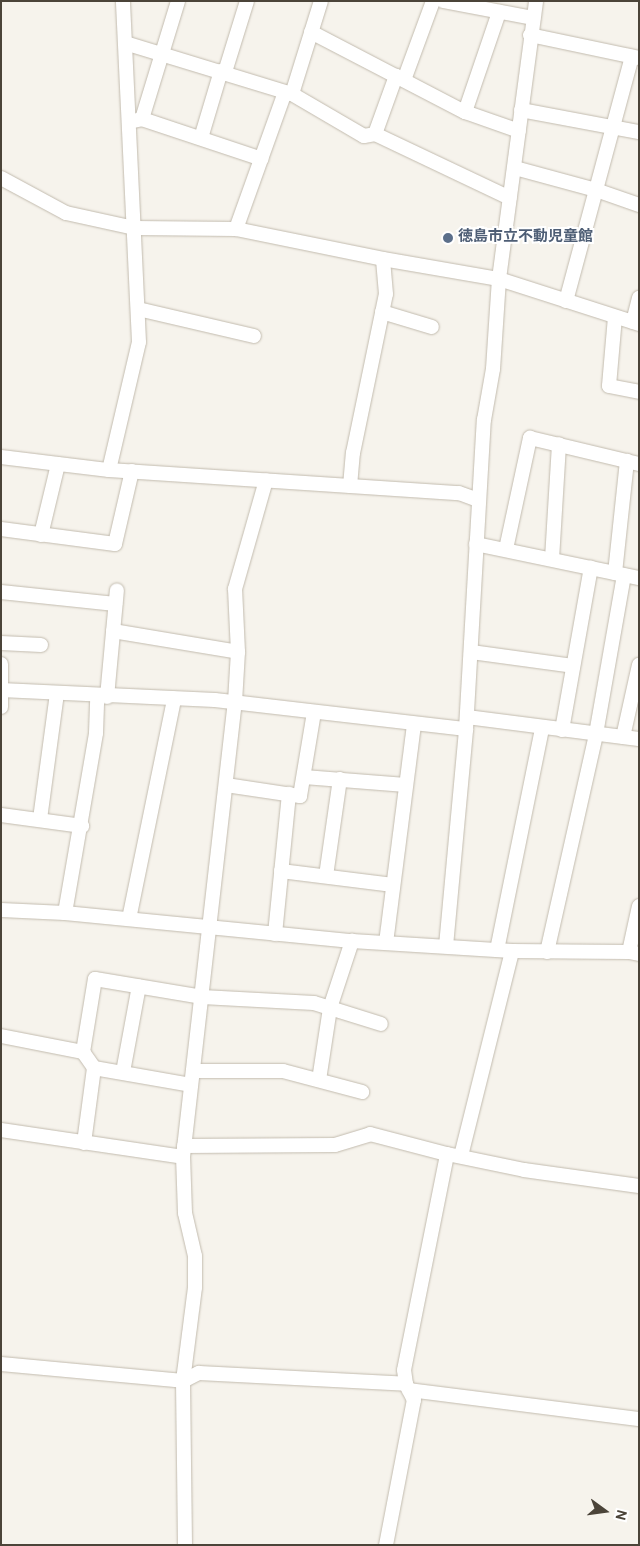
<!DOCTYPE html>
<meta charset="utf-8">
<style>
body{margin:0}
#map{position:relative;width:640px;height:1546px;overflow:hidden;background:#f6f3ec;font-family:Overpass,"Noto Sans JP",sans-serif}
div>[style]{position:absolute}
.roads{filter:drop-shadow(0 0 1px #c2bbae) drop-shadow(0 0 1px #c2bbae)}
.street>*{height:14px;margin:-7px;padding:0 7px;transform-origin:7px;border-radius:7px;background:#fff}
.dots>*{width:14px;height:14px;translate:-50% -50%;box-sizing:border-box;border:2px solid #fff;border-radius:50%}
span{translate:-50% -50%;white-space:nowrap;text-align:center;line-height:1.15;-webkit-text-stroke:4px #fff;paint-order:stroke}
.service-label{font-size:15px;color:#4e5e75;font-weight:700}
.left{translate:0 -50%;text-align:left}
.frame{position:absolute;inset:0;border:2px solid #4b4439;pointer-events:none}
.north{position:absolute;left:580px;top:1486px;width:50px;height:50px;-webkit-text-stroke:4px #fff;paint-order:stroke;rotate:104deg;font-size:14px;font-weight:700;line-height:20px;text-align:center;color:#4b4439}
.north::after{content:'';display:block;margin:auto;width:18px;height:22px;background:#4b4439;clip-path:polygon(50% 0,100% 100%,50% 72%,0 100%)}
</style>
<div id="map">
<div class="roads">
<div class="street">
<div style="left:443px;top:1px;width:92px;rotate:10.7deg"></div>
<div style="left:311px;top:32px;width:174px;rotate:27.5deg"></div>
<div style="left:465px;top:112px;width:57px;rotate:19.4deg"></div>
<div style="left:530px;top:35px;width:111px;rotate:11.9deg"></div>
<div style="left:125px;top:43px;width:175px;rotate:17deg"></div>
<div style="left:292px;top:94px;width:83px;rotate:30.3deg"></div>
<div style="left:364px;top:136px;width:11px;rotate:-10deg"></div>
<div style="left:375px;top:134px;width:149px;rotate:25.4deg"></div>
<div style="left:225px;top:72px;width:74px;rotate:-72.8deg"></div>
<div style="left:404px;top:80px;width:84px;rotate:-69.8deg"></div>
<div style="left:292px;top:94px;width:97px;rotate:-72.7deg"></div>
<div style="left:521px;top:110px;width:120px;rotate:10.6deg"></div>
<div style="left:465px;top:112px;width:106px;rotate:-71.2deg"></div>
<div style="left:142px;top:119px;width:123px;rotate:-73deg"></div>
<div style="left:129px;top:122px;width:13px;rotate:-13deg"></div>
<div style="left:142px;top:119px;width:126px;rotate:18.4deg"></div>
<div style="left:375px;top:134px;width:62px;rotate:-70.1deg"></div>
<div style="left:201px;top:138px;width:70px;rotate:-73.4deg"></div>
<div style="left:515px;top:168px;width:84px;rotate:15.2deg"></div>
<div style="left:596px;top:190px;width:46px;rotate:19.2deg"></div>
<div style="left:1px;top:178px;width:74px;rotate:28.3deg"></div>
<div style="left:66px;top:213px;width:70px;rotate:12.4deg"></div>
<div style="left:134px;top:228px;width:102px;rotate:0.6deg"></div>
<div style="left:236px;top:229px;width:150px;rotate:11.5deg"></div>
<div style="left:383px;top:259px;width:118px;rotate:9.8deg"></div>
<div style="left:499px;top:279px;width:147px;rotate:17.8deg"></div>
<div style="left:236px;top:229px;width:145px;rotate:-70.3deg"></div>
<div style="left:566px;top:301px;width:253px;rotate:-74.9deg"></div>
<div style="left:138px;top:309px;width:119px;rotate:13.1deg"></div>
<div style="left:382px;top:312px;width:52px;rotate:16.7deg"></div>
<div style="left:615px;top:317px;width:69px;rotate:95deg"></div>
<div style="left:609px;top:386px;width:31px;rotate:11deg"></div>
<div style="left:633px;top:322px;width:25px;rotate:-76deg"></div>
<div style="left:1px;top:457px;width:109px;rotate:6.9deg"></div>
<div style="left:109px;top:470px;width:351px;rotate:3.8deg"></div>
<div style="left:459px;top:493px;width:20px;rotate:20deg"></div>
<div style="left:109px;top:470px;width:131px;rotate:-76.8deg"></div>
<div style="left:139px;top:342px;width:341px;rotate:-92.7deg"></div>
<div style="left:350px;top:486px;width:33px;rotate:-85deg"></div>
<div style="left:353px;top:453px;width:162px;rotate:-78.3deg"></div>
<div style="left:386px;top:294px;width:35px;rotate:-95deg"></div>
<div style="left:1px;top:529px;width:115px;rotate:7.5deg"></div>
<div style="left:115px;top:544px;width:75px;rotate:-76.9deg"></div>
<div style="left:41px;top:535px;width:73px;rotate:-76.5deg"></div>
<div style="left:476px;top:544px;width:167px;rotate:11.8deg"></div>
<div style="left:506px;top:549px;width:114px;rotate:-77.8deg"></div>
<div style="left:530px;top:438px;width:112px;rotate:13.4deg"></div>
<div style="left:552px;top:559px;width:115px;rotate:-86.5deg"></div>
<div style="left:615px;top:573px;width:113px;rotate:-83.9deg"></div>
<div style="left:1px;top:592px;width:115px;rotate:6deg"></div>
<div style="left:113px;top:631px;width:127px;rotate:9.5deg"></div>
<div style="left:1px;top:643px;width:40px;rotate:2.9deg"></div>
<div style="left:471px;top:652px;width:103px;rotate:7.8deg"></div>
<div style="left:1px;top:664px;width:43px;rotate:90deg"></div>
<div style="left:1px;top:690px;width:214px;rotate:2.7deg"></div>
<div style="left:215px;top:700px;width:253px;rotate:6.6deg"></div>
<div style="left:107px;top:697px;width:107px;rotate:-84.7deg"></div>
<div style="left:467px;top:717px;width:173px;rotate:7.3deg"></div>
<div style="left:562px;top:730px;width:165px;rotate:-79.9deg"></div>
<div style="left:623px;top:737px;width:74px;rotate:-77.5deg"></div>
<div style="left:304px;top:777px;width:102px;rotate:4.5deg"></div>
<div style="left:226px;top:785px;width:75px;rotate:8.5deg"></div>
<div style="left:300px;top:796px;width:85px;rotate:-80.5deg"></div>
<div style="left:1px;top:815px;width:82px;rotate:7.7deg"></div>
<div style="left:40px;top:819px;width:126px;rotate:-82.3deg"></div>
<div style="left:281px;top:871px;width:113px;rotate:7.1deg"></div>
<div style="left:326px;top:876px;width:98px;rotate:-81.8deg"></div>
<div style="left:1px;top:910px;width:64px;rotate:2.7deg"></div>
<div style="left:65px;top:913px;width:288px;rotate:5.6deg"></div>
<div style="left:352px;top:941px;width:160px;rotate:3.6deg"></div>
<div style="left:512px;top:951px;width:117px;rotate:0.5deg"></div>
<div style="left:629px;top:952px;width:10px;rotate:11deg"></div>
<div style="left:65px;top:913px;width:183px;rotate:-80.2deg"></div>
<div style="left:96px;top:733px;width:38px;rotate:-88deg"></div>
<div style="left:129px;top:919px;width:225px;rotate:-78.4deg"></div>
<div style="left:275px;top:934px;width:141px;rotate:-84.3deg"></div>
<div style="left:386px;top:943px;width:221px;rotate:-82.7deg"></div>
<div style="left:446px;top:946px;width:218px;rotate:-84.7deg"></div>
<div style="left:466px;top:729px;width:310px;rotate:-86.7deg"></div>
<div style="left:484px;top:420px;width:52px;rotate:-80deg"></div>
<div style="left:493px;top:369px;width:90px;rotate:-86.2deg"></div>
<div style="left:499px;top:279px;width:280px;rotate:-82.4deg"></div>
<div style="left:497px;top:950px;width:227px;rotate:-78.5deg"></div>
<div style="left:547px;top:952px;width:223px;rotate:-77.3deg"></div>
<div style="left:596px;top:734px;width:161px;rotate:-80deg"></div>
<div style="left:629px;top:952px;width:47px;rotate:-77.7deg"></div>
<div style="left:1px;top:1036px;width:84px;rotate:11deg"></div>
<div style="left:83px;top:1052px;width:19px;rotate:55deg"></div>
<div style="left:94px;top:1068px;width:98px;rotate:9.9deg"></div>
<div style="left:83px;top:1052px;width:74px;rotate:-80.7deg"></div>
<div style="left:95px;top:979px;width:109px;rotate:9.5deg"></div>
<div style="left:202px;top:997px;width:112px;rotate:3.1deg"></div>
<div style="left:314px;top:1003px;width:70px;rotate:17.4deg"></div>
<div style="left:193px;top:1071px;width:90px"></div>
<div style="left:283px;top:1071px;width:82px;rotate:14.9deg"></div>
<div style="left:123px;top:1072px;width:87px;rotate:-79.5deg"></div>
<div style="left:319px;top:1080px;width:73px;rotate:-81.3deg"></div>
<div style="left:330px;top:1008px;width:71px;rotate:-71.8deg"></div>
<div style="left:1px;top:1130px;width:184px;rotate:8.4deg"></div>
<div style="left:84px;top:1143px;width:76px;rotate:-82.4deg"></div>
<div style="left:184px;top:1146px;width:151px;rotate:-0.4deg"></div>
<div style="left:335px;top:1145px;width:37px;rotate:-17deg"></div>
<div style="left:370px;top:1134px;width:80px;rotate:14.6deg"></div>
<div style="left:447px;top:1154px;width:79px;rotate:11.7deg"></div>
<div style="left:524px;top:1170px;width:116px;rotate:7.9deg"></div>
<div style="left:461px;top:1156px;width:211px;rotate:-76deg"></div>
<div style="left:1px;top:1364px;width:183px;rotate:5.3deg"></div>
<div style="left:183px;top:1381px;width:18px;rotate:-27deg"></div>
<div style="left:199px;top:1373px;width:207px;rotate:3deg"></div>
<div style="left:409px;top:1390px;width:232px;rotate:7.2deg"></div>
<div style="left:185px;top:1545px;width:164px;rotate:-90.7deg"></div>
<div style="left:183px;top:1381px;width:95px;rotate:-82.7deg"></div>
<div style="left:195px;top:1287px;width:31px;rotate:-90deg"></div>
<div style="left:195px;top:1256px;width:44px;rotate:-103.1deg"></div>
<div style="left:185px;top:1213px;width:56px;rotate:-92deg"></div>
<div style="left:183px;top:1157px;width:458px;rotate:-83.5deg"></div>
<div style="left:235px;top:702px;width:50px;rotate:-86.6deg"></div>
<div style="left:238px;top:652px;width:63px;rotate:-92.7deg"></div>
<div style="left:235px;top:589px;width:113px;rotate:-74.1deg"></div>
<div style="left:386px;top:1545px;width:148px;rotate:-79.1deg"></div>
<div style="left:414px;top:1400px;width:18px;rotate:-117deg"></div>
<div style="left:406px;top:1384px;width:14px;rotate:-98deg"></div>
<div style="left:404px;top:1370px;width:220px;rotate:-78.7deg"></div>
</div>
</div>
<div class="dots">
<div style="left:448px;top:238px;background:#5c6f8a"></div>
</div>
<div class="service-label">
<span class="left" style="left:458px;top:238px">徳島市立不動児童館</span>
</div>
<div class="frame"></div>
<div class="north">N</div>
</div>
